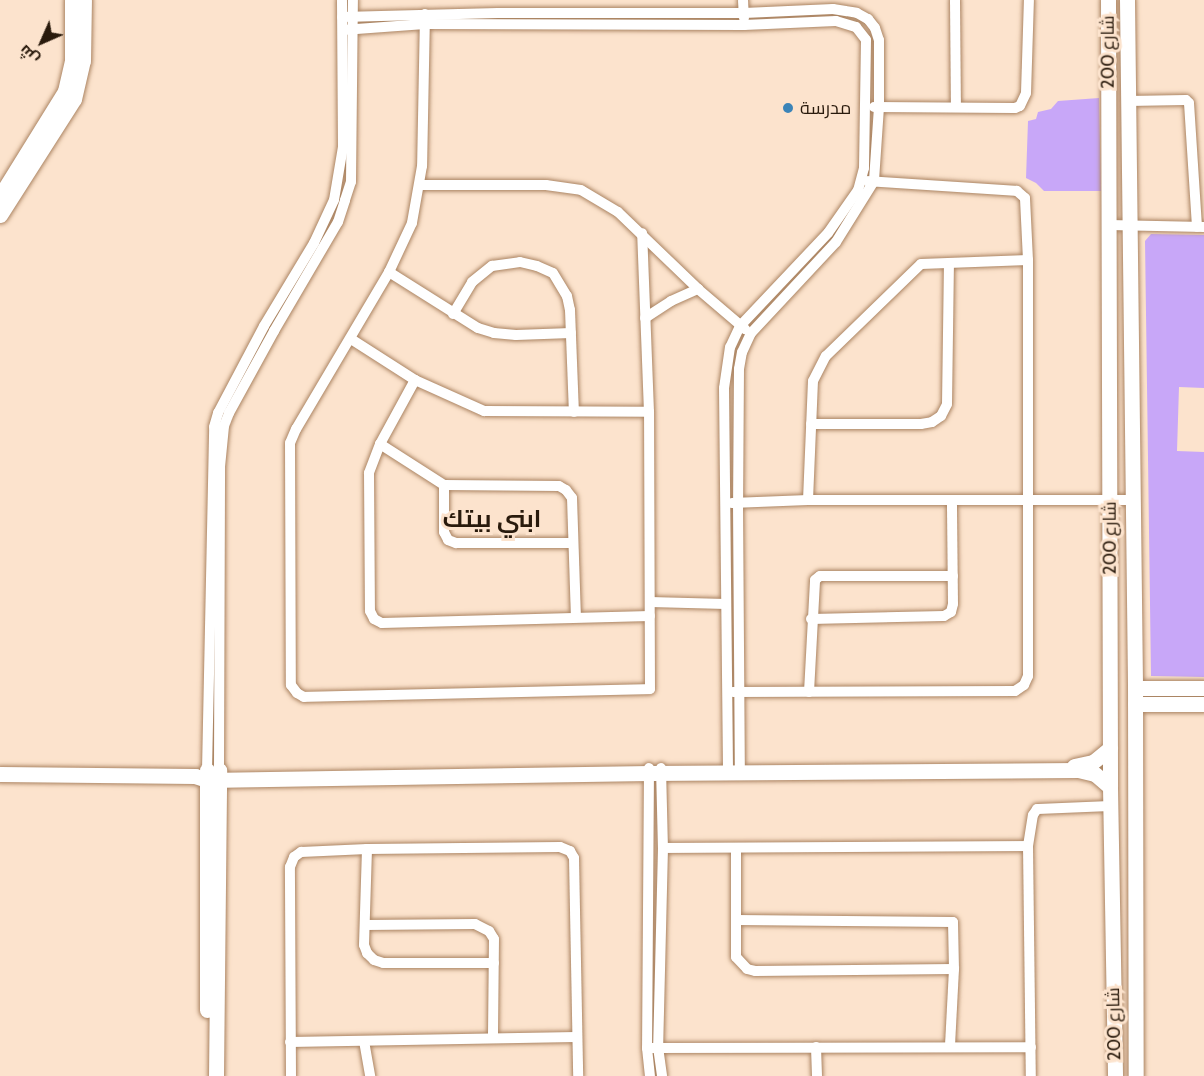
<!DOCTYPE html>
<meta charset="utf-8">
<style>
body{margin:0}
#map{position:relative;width:1204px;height:1076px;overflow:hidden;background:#fce3cd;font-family:Cabin,Cairo,sans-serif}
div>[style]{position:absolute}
.green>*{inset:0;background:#c8a7f8}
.roads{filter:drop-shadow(0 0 2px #ab8462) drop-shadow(0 0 2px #ab8462)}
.street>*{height:10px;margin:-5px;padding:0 5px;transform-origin:5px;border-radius:5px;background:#fff}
.secondary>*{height:15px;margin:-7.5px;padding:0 7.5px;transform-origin:7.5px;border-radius:7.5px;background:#fff}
.dots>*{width:16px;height:16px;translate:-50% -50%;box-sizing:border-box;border:3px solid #fce3cd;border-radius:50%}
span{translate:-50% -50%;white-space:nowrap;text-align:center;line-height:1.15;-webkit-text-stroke:6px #fce3cd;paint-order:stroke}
.street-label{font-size:18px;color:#291a0c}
.poi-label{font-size:18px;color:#291a0c}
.left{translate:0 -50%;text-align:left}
.district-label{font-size:24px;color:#291a0c;font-weight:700}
.north{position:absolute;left:12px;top:12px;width:60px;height:60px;-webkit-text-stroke:4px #fce3cd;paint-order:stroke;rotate:225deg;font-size:16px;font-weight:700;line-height:24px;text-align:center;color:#291a0c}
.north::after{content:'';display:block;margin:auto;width:21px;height:27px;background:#291a0c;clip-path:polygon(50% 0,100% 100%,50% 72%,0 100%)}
</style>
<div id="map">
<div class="green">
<div style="clip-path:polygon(1099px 98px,1101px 191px,1044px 191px,1036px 183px,1026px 178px,1028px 121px,1036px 119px,1038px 112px,1051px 109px,1058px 101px)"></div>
<div style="clip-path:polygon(1151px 234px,1204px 235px,1204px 388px,1179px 387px,1177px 451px,1204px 452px,1204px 677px,1151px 676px,1145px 241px)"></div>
</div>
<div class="roads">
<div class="street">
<div style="left:743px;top:0;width:18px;rotate:87deg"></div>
<div style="left:955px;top:0;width:107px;rotate:89.5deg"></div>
<div style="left:425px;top:14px;width:152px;rotate:91.1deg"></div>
<div style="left:422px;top:166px;width:58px;rotate:100deg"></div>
<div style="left:412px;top:223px;width:54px;rotate:115.1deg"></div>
<div style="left:389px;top:272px;width:182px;rotate:120.6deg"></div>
<div style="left:296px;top:429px;width:15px;rotate:113deg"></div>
<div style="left:290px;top:443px;width:242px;rotate:89.8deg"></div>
<div style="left:291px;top:685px;width:10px;rotate:53deg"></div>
<div style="left:297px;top:693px;width:8px;rotate:30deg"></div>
<div style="left:304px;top:697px;width:346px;rotate:-1.3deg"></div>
<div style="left:650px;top:689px;width:277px;rotate:-90.2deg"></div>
<div style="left:649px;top:412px;width:179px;rotate:-92.2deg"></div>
<div style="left:342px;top:17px;width:156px;rotate:-1.5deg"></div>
<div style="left:498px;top:13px;width:246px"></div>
<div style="left:744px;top:13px;width:89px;rotate:-2.6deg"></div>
<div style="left:833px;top:9px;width:24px;rotate:9deg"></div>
<div style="left:857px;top:13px;width:13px;rotate:29deg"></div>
<div style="left:868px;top:19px;width:11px;rotate:52deg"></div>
<div style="left:875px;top:28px;width:13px;rotate:72deg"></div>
<div style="left:879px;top:40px;width:67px;rotate:90deg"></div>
<div style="left:879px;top:107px;width:74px;rotate:93.9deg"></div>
<div style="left:874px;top:181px;width:72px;rotate:121.9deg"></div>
<div style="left:836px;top:242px;width:125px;rotate:133deg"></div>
<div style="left:751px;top:333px;width:21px;rotate:115deg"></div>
<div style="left:742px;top:352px;width:17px;rotate:100deg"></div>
<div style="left:739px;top:369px;width:134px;rotate:90.4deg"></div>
<div style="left:738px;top:503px;width:270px;rotate:89.6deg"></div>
<div style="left:343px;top:30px;width:82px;rotate:-4.2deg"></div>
<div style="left:425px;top:24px;width:319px;rotate:0.2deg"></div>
<div style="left:744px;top:25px;width:92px;rotate:-2.5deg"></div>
<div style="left:836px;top:21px;width:21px;rotate:17deg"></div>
<div style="left:856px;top:27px;width:16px;rotate:52deg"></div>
<div style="left:866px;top:40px;width:128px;rotate:90.9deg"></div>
<div style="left:864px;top:168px;width:23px;rotate:105deg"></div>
<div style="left:858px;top:190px;width:52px;rotate:124.9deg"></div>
<div style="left:828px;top:233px;width:128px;rotate:133.4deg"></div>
<div style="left:740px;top:326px;width:23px;rotate:115deg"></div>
<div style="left:730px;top:347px;width:41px;rotate:98.3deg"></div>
<div style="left:724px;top:388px;width:385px;rotate:89.4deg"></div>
<div style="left:1128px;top:101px;width:58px;rotate:-1deg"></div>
<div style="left:1186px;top:100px;width:4px;rotate:45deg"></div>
<div style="left:1189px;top:103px;width:124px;rotate:86.3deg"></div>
<div style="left:874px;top:107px;width:141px;rotate:0.4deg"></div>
<div style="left:1015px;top:108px;width:5px;rotate:-22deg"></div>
<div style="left:1020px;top:106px;width:14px;rotate:-65deg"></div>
<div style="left:1026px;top:93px;width:93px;rotate:-88.2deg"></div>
<div style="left:420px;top:185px;width:126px"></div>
<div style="left:546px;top:185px;width:35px;rotate:8deg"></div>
<div style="left:581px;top:190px;width:43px;rotate:30.7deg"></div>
<div style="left:618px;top:212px;width:111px;rotate:43.9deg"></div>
<div style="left:698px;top:289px;width:62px;rotate:40.4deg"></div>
<div style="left:1109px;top:225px;width:95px;rotate:1.2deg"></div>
<div style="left:389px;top:272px;width:105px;rotate:32.2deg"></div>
<div style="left:478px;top:328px;width:17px;rotate:17deg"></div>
<div style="left:494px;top:333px;width:22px;rotate:5deg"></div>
<div style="left:516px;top:335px;width:55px;rotate:-2.1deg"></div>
<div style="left:453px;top:314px;width:37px;rotate:-59deg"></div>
<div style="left:472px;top:282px;width:26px;rotate:-39deg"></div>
<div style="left:492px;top:266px;width:28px;rotate:-8deg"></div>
<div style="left:520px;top:262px;width:17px;rotate:13deg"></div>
<div style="left:537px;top:266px;width:17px;rotate:24deg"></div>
<div style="left:553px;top:273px;width:27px;rotate:59deg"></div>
<div style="left:567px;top:296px;width:14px;rotate:78deg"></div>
<div style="left:570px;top:310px;width:102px;rotate:87.8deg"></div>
<div style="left:645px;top:318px;width:31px;rotate:-33deg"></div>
<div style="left:671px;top:301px;width:30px;rotate:-24deg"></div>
<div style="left:351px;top:339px;width:76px;rotate:32.6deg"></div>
<div style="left:415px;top:380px;width:76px;rotate:24.2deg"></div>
<div style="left:484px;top:411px;width:165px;rotate:0.3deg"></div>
<div style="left:415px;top:380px;width:73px;rotate:118.7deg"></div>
<div style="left:380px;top:444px;width:31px;rotate:111deg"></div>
<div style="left:369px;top:473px;width:138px;rotate:89.6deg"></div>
<div style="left:370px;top:611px;width:9px;rotate:63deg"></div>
<div style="left:374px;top:619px;width:9px;rotate:27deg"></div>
<div style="left:382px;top:623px;width:268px;rotate:-1.5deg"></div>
<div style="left:811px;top:424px;width:110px"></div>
<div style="left:921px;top:424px;width:11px;rotate:-10deg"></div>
<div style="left:932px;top:422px;width:11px;rotate:-34deg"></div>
<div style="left:941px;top:416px;width:13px;rotate:-63deg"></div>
<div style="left:947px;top:404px;width:141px;rotate:-89.2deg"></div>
<div style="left:380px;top:444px;width:76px;rotate:32.6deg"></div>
<div style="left:444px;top:485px;width:115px;rotate:0.5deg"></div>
<div style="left:559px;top:486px;width:8px;rotate:30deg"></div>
<div style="left:566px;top:490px;width:10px;rotate:53deg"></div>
<div style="left:572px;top:498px;width:119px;rotate:88.1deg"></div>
<div style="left:444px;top:485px;width:47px;rotate:90deg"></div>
<div style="left:444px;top:532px;width:9px;rotate:63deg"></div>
<div style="left:448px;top:540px;width:9px;rotate:21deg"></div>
<div style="left:456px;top:543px;width:117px"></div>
<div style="left:808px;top:500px;width:119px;rotate:-87.6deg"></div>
<div style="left:813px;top:381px;width:28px;rotate:-63deg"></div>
<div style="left:826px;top:356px;width:132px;rotate:-44.1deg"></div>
<div style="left:921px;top:264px;width:107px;rotate:-2.1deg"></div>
<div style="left:732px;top:503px;width:76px;rotate:-2.3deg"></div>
<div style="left:808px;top:500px;width:325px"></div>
<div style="left:650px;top:602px;width:76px;rotate:1.5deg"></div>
<div style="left:811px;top:619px;width:133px;rotate:-1.3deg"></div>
<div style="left:944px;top:616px;width:8px;rotate:-30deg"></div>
<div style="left:951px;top:612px;width:8px;rotate:-76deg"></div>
<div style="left:953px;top:604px;width:104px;rotate:-90.6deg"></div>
<div style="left:733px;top:692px;width:282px;rotate:-0.2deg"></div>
<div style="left:1015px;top:691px;width:11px;rotate:-34deg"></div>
<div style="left:1024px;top:685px;width:10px;rotate:-66deg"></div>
<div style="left:1028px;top:676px;width:416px;rotate:-90deg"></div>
<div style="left:1028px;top:260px;width:62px;rotate:-92.8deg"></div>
<div style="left:1025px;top:198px;width:11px;rotate:-139deg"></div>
<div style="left:1017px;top:191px;width:150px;rotate:-176.2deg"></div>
<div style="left:809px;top:692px;width:112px;rotate:-86.9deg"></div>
<div style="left:815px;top:580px;width:6px;rotate:-39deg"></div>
<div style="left:820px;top:576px;width:133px"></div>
<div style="left:649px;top:768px;width:280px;rotate:90.4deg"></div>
<div style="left:647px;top:1048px;width:28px;rotate:84deg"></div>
<div style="left:661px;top:768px;width:80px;rotate:88.6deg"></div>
<div style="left:663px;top:848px;width:199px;rotate:91.4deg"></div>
<div style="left:658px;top:1047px;width:29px;rotate:82deg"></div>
<div style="left:219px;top:769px;width:302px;rotate:-89.8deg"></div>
<div style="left:220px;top:467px;width:41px;rotate:-84.4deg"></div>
<div style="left:224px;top:426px;width:14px;rotate:-69deg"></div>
<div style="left:229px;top:413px;width:94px;rotate:-61.2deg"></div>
<div style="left:274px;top:331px;width:126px;rotate:-59.6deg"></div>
<div style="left:338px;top:222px;width:23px;rotate:-72deg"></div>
<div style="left:345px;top:200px;width:19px;rotate:-72deg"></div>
<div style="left:351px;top:182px;width:182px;rotate:-89.4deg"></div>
<div style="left:207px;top:770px;width:343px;rotate:-88.8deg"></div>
<div style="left:214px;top:427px;width:15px;rotate:-74deg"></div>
<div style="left:218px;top:413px;width:98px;rotate:-62.1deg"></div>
<div style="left:264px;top:326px;width:97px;rotate:-58.9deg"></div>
<div style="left:314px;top:243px;width:47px;rotate:-65.1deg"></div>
<div style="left:334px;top:200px;width:54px;rotate:-80.4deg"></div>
<div style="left:343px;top:147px;width:147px;rotate:-90.4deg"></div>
<div style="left:1028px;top:846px;width:31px;rotate:-81deg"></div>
<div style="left:1033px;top:815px;width:7px;rotate:-56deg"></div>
<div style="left:1037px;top:809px;width:74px;rotate:-2.3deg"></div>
<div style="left:663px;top:848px;width:365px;rotate:-0.3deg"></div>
<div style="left:1028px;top:846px;width:230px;rotate:89.3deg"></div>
<div style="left:736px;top:848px;width:109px;rotate:90deg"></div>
<div style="left:736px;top:957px;width:16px;rotate:47deg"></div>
<div style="left:747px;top:969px;width:8px;rotate:14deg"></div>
<div style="left:755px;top:971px;width:199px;rotate:-0.6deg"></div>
<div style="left:367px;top:849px;width:96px;rotate:91.8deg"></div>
<div style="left:364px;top:945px;width:9px;rotate:69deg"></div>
<div style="left:367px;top:953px;width:10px;rotate:45deg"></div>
<div style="left:374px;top:960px;width:9px;rotate:18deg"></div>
<div style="left:383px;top:963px;width:111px"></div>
<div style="left:736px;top:920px;width:217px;rotate:0.5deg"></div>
<div style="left:953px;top:922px;width:47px;rotate:88.8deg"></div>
<div style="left:954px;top:969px;width:77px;rotate:93deg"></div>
<div style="left:365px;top:925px;width:110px;rotate:-0.5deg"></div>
<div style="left:475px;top:924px;width:16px;rotate:27deg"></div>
<div style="left:489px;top:931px;width:9px;rotate:58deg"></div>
<div style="left:494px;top:939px;width:99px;rotate:90.6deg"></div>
<div style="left:364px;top:1041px;width:36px;rotate:80deg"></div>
<div style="left:290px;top:1042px;width:286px;rotate:-1deg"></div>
<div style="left:816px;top:1047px;width:29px;rotate:88deg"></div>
<div style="left:647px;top:1048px;width:384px;rotate:-0.1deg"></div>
<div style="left:291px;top:1076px;width:209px;rotate:-90.3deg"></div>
<div style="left:290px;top:867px;width:11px;rotate:-68deg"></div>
<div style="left:294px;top:857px;width:9px;rotate:-36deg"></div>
<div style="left:301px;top:852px;width:66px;rotate:-2.6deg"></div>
<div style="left:367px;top:849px;width:193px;rotate:-0.6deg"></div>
<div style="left:560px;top:847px;width:11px;rotate:22deg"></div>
<div style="left:570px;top:851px;width:8px;rotate:60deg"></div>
<div style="left:574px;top:858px;width:218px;rotate:88.9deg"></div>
</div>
<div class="secondary">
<div style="left:1108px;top:0;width:787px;rotate:89.85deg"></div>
<div style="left:1110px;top:787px;width:289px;rotate:89deg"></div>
<div style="left:1127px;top:0;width:688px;rotate:89.33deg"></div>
<div style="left:1135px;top:688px;width:388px;rotate:89.9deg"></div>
<div style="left:0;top:196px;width:123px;rotate:-58.2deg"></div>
<div style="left:65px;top:91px;width:31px;rotate:-77deg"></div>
<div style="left:72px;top:61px;width:61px;rotate:-90deg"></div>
<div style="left:0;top:215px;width:138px;rotate:-57.5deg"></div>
<div style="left:74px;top:99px;width:39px;rotate:-77deg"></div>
<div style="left:83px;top:61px;width:61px;rotate:-89.1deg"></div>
<div style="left:1135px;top:688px;width:69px"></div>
<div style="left:1135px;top:704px;width:69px"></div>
<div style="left:1074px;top:766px;width:19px;rotate:-12deg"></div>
<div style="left:1093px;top:762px;width:22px;rotate:-39deg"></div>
<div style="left:0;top:774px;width:195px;rotate:0.6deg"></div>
<div style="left:195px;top:776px;width:13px;rotate:18deg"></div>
<div style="left:207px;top:780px;width:443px;rotate:-0.9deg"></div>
<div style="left:650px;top:773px;width:428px;rotate:-0.4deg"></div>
<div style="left:1078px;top:770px;width:17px;rotate:13deg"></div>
<div style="left:1095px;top:774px;width:20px;rotate:41deg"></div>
<div style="left:207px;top:1010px;width:240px;rotate:-90deg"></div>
<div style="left:216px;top:1076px;width:306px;rotate:-89.4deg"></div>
</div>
</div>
<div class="dots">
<div style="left:788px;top:108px;background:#3b84b8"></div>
</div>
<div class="street-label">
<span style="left:1108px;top:52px;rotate:-90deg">شارع 200</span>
<span style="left:1110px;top:538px;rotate:-90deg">شارع 200</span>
<span style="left:1114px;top:1024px;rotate:-91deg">شارع 200</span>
</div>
<div class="poi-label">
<span class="left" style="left:800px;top:108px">مدرسة</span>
</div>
<div class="district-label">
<span style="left:492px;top:519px">ابني بيتك</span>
</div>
<div class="north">ش</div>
</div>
